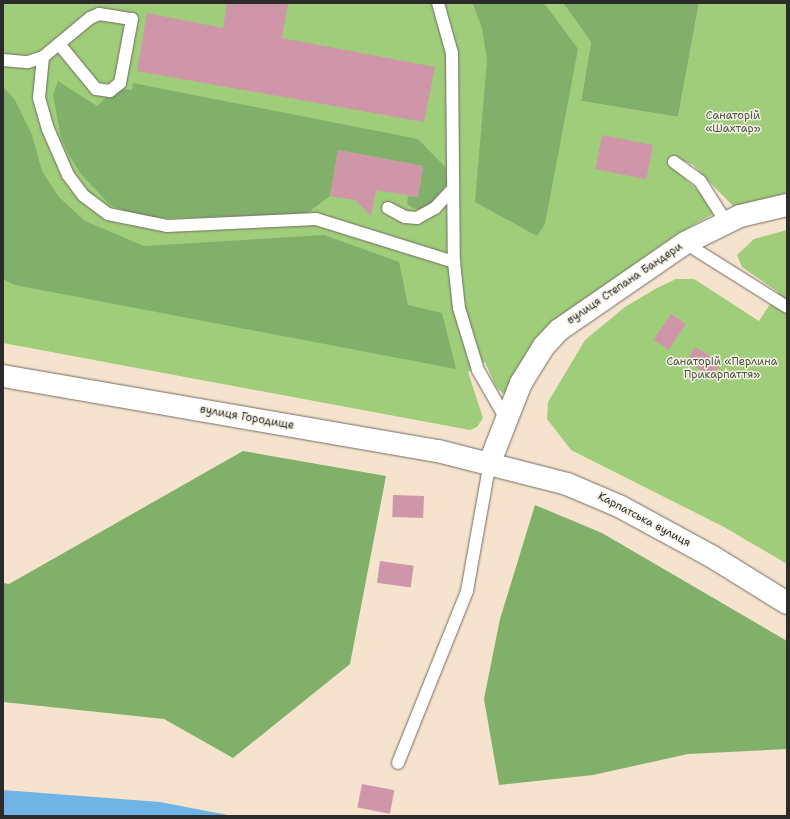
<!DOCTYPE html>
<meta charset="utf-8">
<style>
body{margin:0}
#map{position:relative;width:790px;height:819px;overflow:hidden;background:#f5e3cd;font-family:"Shantell Sans",sans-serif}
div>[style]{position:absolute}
.green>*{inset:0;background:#a0cd7a}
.forest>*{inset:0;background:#80b06a}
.water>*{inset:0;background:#6fb4e5}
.building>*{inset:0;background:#cf96aa;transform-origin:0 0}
.roads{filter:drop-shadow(0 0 1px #726b64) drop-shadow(0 0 1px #726b64)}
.service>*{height:12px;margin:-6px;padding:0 6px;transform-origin:6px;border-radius:6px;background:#fff}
.minor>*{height:22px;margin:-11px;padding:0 11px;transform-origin:11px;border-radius:11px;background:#fff}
.tertiary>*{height:22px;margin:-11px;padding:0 11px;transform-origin:11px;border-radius:11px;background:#fff}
span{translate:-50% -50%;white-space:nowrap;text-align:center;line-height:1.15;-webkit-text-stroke:3px #f7f3e8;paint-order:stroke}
.park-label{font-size:11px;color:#48543f}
.street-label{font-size:11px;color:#2b2b2b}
.frame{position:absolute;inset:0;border:4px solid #2b2b2b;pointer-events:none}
</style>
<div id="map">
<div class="green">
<div style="clip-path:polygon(3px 3px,563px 3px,591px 42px,581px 101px,678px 117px,699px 3px,787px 3px,787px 194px,735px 208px,693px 165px,673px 156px,672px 167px,700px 192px,713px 214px,676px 235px,565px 313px,508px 398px,496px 387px,485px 362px,468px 372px,483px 418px,477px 427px,470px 430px,3px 343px)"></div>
<div style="clip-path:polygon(787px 230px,787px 564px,724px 527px,571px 450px,547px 419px,548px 402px,585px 340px,625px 307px,657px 288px,676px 279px,694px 279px,759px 321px,778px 292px,742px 267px,737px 255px,754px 239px)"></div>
</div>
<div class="forest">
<div style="clip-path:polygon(544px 3px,578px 49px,545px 224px,537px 236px,475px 202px,487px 60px,482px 28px,473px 4px)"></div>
<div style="clip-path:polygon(563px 3px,699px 3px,678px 117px,581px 101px,591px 42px)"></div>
<div style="clip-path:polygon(58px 81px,97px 106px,116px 88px,132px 90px,133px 83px,418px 139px,446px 168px,447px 184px,434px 201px,422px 210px,413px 208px,407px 204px,408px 196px,418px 197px,423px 166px,338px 150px,330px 196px,306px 214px,165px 218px,136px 215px,110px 205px,81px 174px,69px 155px,61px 138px,53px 95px)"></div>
<div style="clip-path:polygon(3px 87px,15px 100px,32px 135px,42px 171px,59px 197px,85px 221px,144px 246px,324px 235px,399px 262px,408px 305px,442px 313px,456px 369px,15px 285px,3px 279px)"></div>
<div style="clip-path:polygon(243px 451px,386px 476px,350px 664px,233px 758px,164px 719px,3px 702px,3px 583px,9px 584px)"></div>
<div style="clip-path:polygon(535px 505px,602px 533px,787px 641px,787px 749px,688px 754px,593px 775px,499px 785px,484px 699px,500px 619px)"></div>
</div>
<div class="water">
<div style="clip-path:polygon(3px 790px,160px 802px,233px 816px,3px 816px)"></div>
</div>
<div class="building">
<div style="clip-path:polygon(227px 3px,288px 3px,282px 38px,435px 67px,424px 122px,137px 71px,147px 13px,223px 28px)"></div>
<div style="left:602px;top:135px;width:52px;height:35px;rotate:11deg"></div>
<div style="clip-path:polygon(338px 150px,423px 166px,418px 197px,376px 190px,371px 216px,355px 200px,330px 196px)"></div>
<div style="left:671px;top:314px;width:18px;height:31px;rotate:34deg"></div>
<div style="left:695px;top:347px;width:30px;height:17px;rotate:30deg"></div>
<div style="left:393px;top:495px;width:31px;height:22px;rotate:2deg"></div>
<div style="left:380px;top:561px;width:34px;height:22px;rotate:8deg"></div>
<div style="left:362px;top:784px;width:33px;height:24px;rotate:11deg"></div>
</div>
<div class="roads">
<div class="service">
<div style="left:438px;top:3px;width:52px;rotate:74.4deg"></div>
<div style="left:452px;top:53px;width:209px;rotate:89.5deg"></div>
<div style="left:454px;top:262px;width:46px;rotate:83.8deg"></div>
<div style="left:459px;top:308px;width:65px;rotate:73deg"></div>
<div style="left:478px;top:370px;width:56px;rotate:60.3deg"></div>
<div style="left:43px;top:57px;width:41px;rotate:95.6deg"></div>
<div style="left:39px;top:98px;width:32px;rotate:74deg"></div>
<div style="left:48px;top:129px;width:50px;rotate:66.5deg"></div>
<div style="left:68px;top:175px;width:26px;rotate:53deg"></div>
<div style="left:84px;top:196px;width:30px;rotate:37deg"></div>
<div style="left:108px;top:214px;width:60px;rotate:11.5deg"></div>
<div style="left:167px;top:226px;width:149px;rotate:-2.7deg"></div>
<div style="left:316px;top:219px;width:145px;rotate:17.3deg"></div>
<div style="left:3px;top:60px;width:25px;rotate:5deg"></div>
<div style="left:28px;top:62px;width:16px;rotate:-18deg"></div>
<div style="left:43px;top:57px;width:61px;rotate:-39.7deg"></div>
<div style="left:90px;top:18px;width:10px;rotate:-24deg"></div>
<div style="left:99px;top:14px;width:33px;rotate:9deg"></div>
<div style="left:132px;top:19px;width:65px;rotate:100.6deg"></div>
<div style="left:120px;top:83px;width:13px;rotate:141deg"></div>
<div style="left:110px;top:91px;width:14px;rotate:-172deg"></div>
<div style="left:96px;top:89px;width:58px;rotate:-129.4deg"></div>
<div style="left:674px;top:162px;width:32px;rotate:36deg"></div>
<div style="left:700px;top:181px;width:49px;rotate:57.6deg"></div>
<div style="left:388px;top:208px;width:19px;rotate:28deg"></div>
<div style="left:405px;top:217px;width:12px;rotate:5deg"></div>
<div style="left:417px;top:218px;width:21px;rotate:-29deg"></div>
<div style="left:435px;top:208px;width:26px;rotate:-47deg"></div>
<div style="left:685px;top:243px;width:120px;rotate:32.1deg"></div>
<div style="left:398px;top:763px;width:185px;rotate:-68.1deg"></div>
<div style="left:467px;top:591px;width:131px;rotate:-79.9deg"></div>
</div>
<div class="minor">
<div style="left:490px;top:462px;width:85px;rotate:-68.6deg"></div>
<div style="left:521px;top:383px;width:44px;rotate:-58.1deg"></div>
<div style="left:544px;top:346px;width:22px;rotate:-47deg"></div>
<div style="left:559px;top:330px;width:153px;rotate:-34.6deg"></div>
<div style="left:685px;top:243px;width:61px;rotate:-26.1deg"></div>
<div style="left:740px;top:216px;width:48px;rotate:-13.2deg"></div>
</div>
<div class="tertiary">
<div style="left:3px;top:376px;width:441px;rotate:9.8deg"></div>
<div style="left:438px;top:451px;width:133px;rotate:14.3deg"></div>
<div style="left:567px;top:484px;width:56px;rotate:22.9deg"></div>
<div style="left:619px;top:506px;width:105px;rotate:28.5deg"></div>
<div style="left:711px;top:556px;width:89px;rotate:31.7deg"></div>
</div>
</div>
<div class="park-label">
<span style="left:733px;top:123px">Санаторій<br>«Шахтар»</span>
<span style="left:722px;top:369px">Санаторій «Перлина<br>Прикарпаття»</span>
</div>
<div class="street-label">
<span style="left:625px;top:284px;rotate:-34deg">вулиця Степана Бандери</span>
<span style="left:247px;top:418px;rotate:10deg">вулиця Городище</span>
<span style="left:644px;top:520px;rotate:28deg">Карпатська вулиця</span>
</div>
<div class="frame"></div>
</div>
